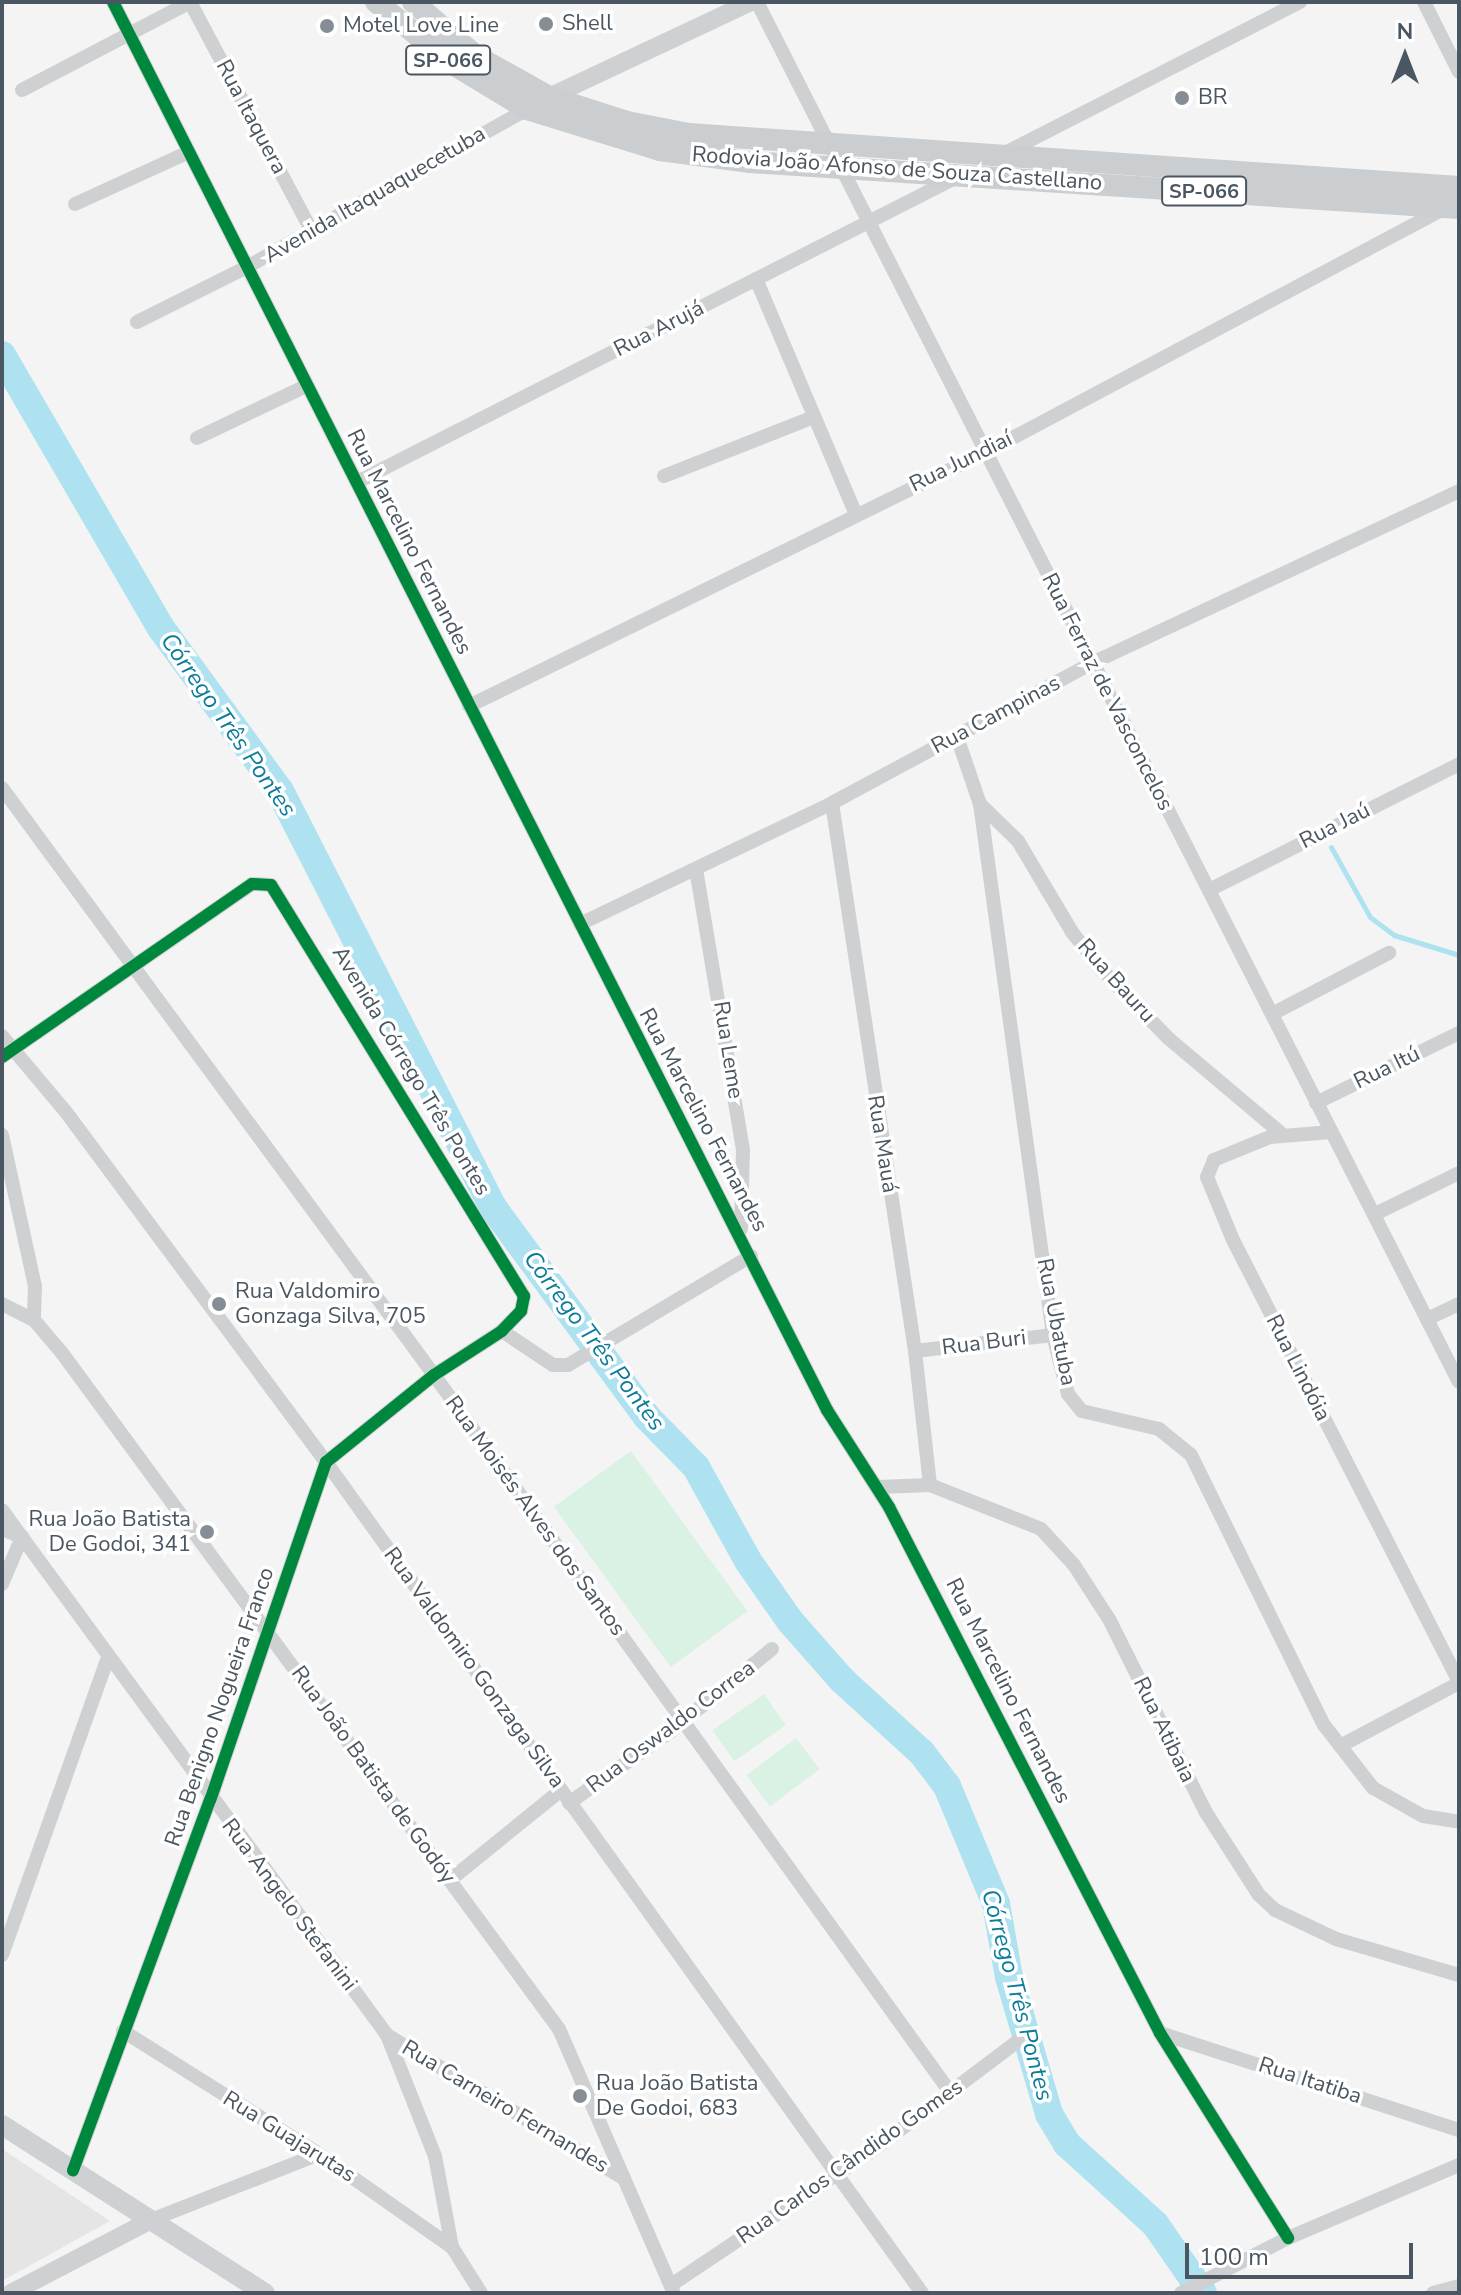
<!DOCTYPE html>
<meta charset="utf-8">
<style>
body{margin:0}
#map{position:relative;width:1461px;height:2295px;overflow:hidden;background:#f4f4f4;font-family:"Nunito Sans",sans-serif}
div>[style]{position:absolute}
.education>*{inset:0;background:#e6e5e6}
.green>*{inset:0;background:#d9f2e3;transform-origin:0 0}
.stream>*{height:5px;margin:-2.5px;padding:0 2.5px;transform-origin:2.5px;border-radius:2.5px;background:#aee2f0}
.river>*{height:28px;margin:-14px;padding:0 14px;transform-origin:14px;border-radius:14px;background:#aee2f0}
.minor>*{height:14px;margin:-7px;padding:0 7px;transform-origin:7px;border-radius:7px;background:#ced0d2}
.tertiary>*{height:18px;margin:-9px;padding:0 9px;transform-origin:9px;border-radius:9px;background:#ced0d2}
.secondary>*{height:20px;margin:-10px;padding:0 10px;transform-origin:10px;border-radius:10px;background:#ced0d4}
.primary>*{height:22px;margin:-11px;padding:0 11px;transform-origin:11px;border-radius:11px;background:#caced1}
.cycleway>*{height:12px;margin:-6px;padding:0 6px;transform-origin:6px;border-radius:6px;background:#00873e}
.dots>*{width:22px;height:22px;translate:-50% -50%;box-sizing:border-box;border:4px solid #fff;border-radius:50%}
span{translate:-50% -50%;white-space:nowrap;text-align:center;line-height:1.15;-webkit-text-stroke:7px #fff;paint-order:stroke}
.shield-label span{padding:2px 6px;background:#fff;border:2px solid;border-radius:6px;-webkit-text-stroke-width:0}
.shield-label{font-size:20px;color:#4a5661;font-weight:700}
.poi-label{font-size:22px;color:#4a5661}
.left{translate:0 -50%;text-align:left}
.right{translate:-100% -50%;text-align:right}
.street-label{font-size:22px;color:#4a5661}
.water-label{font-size:24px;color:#0c7c9b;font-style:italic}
.frame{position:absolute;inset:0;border:4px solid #4a5661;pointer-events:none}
.north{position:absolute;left:1365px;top:16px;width:80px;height:80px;-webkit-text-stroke:6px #fff;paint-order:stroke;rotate:0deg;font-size:22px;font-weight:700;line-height:32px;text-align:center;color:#4a5661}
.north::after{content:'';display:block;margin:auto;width:28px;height:36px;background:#4a5661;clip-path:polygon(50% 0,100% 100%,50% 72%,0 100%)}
.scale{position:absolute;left:1185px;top:2243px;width:228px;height:36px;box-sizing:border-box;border:4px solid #4a5661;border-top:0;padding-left:10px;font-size:24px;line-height:28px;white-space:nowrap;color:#4a5661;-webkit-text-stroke:6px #fff;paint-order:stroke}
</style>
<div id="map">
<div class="education">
<div style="clip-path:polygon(2px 2149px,110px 2221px,2px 2281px)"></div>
</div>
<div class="green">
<div style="left:631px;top:1451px;width:198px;height:95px;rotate:54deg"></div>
<div style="left:764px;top:1694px;width:38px;height:63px;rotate:55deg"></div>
<div style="left:796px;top:1738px;width:39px;height:62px;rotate:53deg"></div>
</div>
<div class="stream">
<div style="left:1331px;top:847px;width:80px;rotate:60.9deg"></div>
<div style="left:1370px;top:917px;width:30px;rotate:37deg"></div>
<div style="left:1394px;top:935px;width:68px;rotate:17.1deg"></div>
</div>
<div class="river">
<div style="left:2px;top:355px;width:316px;rotate:59.8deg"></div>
<div style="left:161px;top:628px;width:202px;rotate:53.9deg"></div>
<div style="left:280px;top:791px;width:466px;rotate:62.9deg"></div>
<div style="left:492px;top:1206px;width:262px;rotate:53.7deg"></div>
<div style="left:647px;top:1417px;width:70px;rotate:45.6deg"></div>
<div style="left:696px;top:1467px;width:107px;rotate:61deg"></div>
<div style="left:748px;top:1561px;width:73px;rotate:55deg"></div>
<div style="left:790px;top:1621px;width:79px;rotate:48.6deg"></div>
<div style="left:842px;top:1680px;width:108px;rotate:42.4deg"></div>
<div style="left:922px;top:1753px;width:41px;rotate:52.9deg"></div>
<div style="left:947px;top:1786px;width:128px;rotate:67.4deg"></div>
<div style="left:996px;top:1904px;width:74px;rotate:79.9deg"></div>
<div style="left:1009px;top:1977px;width:143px;rotate:73.7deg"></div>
<div style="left:1049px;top:2114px;width:35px;rotate:59deg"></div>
<div style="left:1067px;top:2144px;width:119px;rotate:42.3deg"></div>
<div style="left:1155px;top:2224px;width:84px;rotate:55.2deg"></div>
</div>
<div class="minor">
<div style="left:113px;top:2px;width:1579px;rotate:63.11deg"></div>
<div style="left:827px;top:1410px;width:115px;rotate:57.4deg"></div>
<div style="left:889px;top:1507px;width:592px;rotate:62.74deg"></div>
<div style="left:1160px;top:2033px;width:242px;rotate:58deg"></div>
<div style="left:190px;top:2px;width:259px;rotate:62deg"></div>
<div style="left:757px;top:2px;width:1548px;rotate:63.04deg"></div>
<div style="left:1424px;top:2px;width:78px;rotate:63.4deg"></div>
<div style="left:22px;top:90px;width:190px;rotate:-27.6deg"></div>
<div style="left:1003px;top:154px;width:334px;rotate:-27.1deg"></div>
<div style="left:75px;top:204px;width:125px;rotate:-24.5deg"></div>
<div style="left:756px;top:279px;width:253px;rotate:67deg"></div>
<div style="left:137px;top:322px;width:123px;rotate:-26.6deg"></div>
<div style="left:247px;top:267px;width:322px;rotate:-29.4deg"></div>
<div style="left:197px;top:438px;width:121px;rotate:-25.5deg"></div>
<div style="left:664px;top:476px;width:161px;rotate:-21.5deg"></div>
<div style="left:357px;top:482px;width:671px;rotate:-26.95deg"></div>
<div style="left:469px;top:706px;width:576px;rotate:-26.16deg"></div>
<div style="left:986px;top:452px;width:520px;rotate:-27.99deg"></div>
<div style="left:957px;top:737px;width:71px;rotate:71.1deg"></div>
<div style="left:980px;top:804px;width:536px;rotate:82.17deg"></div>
<div style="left:1053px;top:1335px;width:61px;rotate:75.7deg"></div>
<div style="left:1068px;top:1394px;width:22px;rotate:51deg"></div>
<div style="left:1082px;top:1411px;width:79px;rotate:13.2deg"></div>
<div style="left:1159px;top:1429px;width:41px;rotate:39.1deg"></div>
<div style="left:1191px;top:1455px;width:301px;rotate:63.8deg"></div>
<div style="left:1324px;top:1725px;width:80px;rotate:52.1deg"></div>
<div style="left:1373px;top:1788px;width:57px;rotate:29.2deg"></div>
<div style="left:1423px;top:1816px;width:36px;rotate:9deg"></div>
<div style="left:2px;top:788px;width:729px;rotate:53.65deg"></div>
<div style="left:434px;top:1375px;width:883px;rotate:54.26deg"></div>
<div style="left:832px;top:803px;width:554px;rotate:81.39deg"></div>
<div style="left:915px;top:1351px;width:135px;rotate:83.6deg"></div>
<div style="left:980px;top:804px;width:53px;rotate:44.2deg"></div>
<div style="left:1018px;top:841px;width:106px;rotate:59.3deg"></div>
<div style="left:1072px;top:932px;width:47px;rotate:51.9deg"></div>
<div style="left:1101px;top:969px;width:96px;rotate:45.8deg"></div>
<div style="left:1168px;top:1038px;width:148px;rotate:40.1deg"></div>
<div style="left:696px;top:869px;width:285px;rotate:80.5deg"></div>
<div style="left:743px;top:1150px;width:79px;rotate:91.5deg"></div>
<div style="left:1211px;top:889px;width:278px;rotate:-26.7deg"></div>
<div style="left:580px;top:924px;width:280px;rotate:-25.6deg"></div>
<div style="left:832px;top:803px;width:293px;rotate:-28.3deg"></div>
<div style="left:1090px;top:664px;width:408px;rotate:-25.1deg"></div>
<div style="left:1274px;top:1013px;width:130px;rotate:-27.6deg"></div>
<div style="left:2px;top:1036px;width:99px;rotate:49.9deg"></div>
<div style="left:66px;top:1112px;width:436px;rotate:53.4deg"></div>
<div style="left:326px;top:1462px;width:1023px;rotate:54.35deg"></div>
<div style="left:2px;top:1057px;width:304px;rotate:-34.7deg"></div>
<div style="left:252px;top:884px;width:19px;rotate:3deg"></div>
<div style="left:271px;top:885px;width:483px;rotate:58.4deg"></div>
<div style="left:524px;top:1296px;width:15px;rotate:101deg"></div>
<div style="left:521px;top:1311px;width:28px;rotate:134deg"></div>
<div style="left:502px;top:1331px;width:81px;rotate:147.1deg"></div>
<div style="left:434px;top:1375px;width:139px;rotate:141.1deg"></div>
<div style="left:326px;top:1462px;width:357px;rotate:108.9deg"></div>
<div style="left:210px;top:1800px;width:395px;rotate:110.3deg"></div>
<div style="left:1316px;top:1103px;width:159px;rotate:-26.1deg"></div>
<div style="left:1331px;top:1132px;width:61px;rotate:175.3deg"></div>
<div style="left:1270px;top:1137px;width:61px;rotate:157.7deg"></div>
<div style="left:1214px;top:1160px;width:18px;rotate:112deg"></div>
<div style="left:1207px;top:1177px;width:68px;rotate:67.6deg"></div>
<div style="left:1233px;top:1240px;width:496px;rotate:62.9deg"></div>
<div style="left:2px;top:1135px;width:155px;rotate:77.7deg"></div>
<div style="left:35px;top:1286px;width:34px;rotate:92deg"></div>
<div style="left:1375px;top:1214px;width:93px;rotate:-26deg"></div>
<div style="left:2px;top:1304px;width:36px;rotate:27deg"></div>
<div style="left:34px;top:1320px;width:43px;rotate:49.7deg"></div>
<div style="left:62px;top:1353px;width:839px;rotate:53.68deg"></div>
<div style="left:559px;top:2029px;width:288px;rotate:66.5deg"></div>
<div style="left:1427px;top:1319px;width:35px;rotate:-25deg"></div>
<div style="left:502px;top:1331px;width:61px;rotate:33.7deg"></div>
<div style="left:553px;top:1365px;width:15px"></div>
<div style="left:568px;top:1365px;width:213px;rotate:-30.8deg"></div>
<div style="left:915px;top:1351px;width:139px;rotate:-6.6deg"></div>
<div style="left:878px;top:1487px;width:52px;rotate:-2.2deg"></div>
<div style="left:930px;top:1485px;width:119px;rotate:21.6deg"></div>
<div style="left:1041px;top:1529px;width:49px;rotate:47.5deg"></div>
<div style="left:1074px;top:1565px;width:64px;rotate:57.1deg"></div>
<div style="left:1109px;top:1619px;width:215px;rotate:63.4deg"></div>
<div style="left:1205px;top:1811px;width:100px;rotate:57.3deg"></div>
<div style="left:1259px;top:1895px;width:22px;rotate:43deg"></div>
<div style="left:1275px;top:1910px;width:68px;rotate:25.4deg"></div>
<div style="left:1336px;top:1939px;width:128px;rotate:16.3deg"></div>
<div style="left:2px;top:1510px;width:651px;rotate:53.75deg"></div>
<div style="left:387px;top:2035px;width:130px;rotate:68.4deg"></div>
<div style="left:435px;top:2156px;width:93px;rotate:79.4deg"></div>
<div style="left:452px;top:2247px;width:54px;rotate:57.8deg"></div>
<div style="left:2px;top:1529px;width:22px;rotate:22deg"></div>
<div style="left:22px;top:1537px;width:51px;rotate:113.1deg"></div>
<div style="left:1340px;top:1746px;width:135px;rotate:-27.9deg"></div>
<div style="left:569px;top:1803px;width:125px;rotate:-35.2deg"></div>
<div style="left:671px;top:1731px;width:130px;rotate:-39.1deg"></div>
<div style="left:450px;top:1880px;width:143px;rotate:-39deg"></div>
<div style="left:2px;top:1955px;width:313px;rotate:-70.4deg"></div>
<div style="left:123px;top:2031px;width:231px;rotate:32.1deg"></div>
<div style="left:319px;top:2154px;width:162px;rotate:35deg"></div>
<div style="left:1160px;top:2033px;width:314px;rotate:18deg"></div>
<div style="left:387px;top:2035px;width:276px;rotate:31.2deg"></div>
<div style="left:151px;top:2220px;width:180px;rotate:-21.4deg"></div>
<div style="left:671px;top:2285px;width:252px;rotate:-33.8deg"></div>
<div style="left:880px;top:2145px;width:183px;rotate:-37deg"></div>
<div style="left:1181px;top:2293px;width:120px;rotate:-27.2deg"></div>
<div style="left:1288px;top:2238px;width:186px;rotate:-23.1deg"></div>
<div style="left:1433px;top:2293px;width:27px;rotate:-15deg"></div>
</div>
<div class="tertiary">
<div style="left:549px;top:97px;width:223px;rotate:-25.2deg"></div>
<div style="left:11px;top:2293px;width:158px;rotate:-27.5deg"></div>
</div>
<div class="secondary">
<div style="left:2px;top:2125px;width:312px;rotate:32.6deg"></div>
</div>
<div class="primary">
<div style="left:376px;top:2px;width:99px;rotate:38.8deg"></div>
<div style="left:453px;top:64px;width:87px;rotate:31.3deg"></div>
<div style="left:527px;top:109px;width:139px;rotate:17.1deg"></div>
<div style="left:660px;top:150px;width:91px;rotate:7.6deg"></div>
<div style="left:750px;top:162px;width:710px;rotate:3.71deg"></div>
<div style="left:413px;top:2px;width:83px;rotate:40.6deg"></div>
<div style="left:476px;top:56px;width:84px;rotate:29.3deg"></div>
<div style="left:549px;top:97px;width:82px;rotate:17.8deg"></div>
<div style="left:627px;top:122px;width:63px;rotate:11deg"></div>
<div style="left:689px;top:134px;width:772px;rotate:3.94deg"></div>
</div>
<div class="cycleway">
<div style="left:113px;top:2px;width:1579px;rotate:63.11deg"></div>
<div style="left:827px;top:1410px;width:115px;rotate:57.4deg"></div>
<div style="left:889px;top:1507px;width:592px;rotate:62.74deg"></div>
<div style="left:1160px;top:2033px;width:242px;rotate:58deg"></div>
<div style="left:2px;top:1057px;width:304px;rotate:-34.7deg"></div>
<div style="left:252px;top:884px;width:19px;rotate:3deg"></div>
<div style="left:271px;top:885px;width:483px;rotate:58.4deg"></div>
<div style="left:524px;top:1296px;width:15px;rotate:101deg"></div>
<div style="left:521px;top:1311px;width:28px;rotate:134deg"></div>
<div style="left:502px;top:1331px;width:81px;rotate:147.1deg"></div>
<div style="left:434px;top:1375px;width:139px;rotate:141.1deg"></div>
<div style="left:326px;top:1462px;width:357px;rotate:108.9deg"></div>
<div style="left:210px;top:1800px;width:395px;rotate:110.3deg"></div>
</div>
<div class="dots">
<div style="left:546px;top:24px;background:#868d94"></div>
<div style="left:327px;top:26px;background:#868d94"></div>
<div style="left:1182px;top:98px;background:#868d94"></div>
<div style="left:219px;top:1304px;background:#868d94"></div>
<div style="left:207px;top:1532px;background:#868d94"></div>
<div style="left:580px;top:2096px;background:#868d94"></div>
</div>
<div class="shield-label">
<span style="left:448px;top:60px">SP-066</span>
<span style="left:1204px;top:191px">SP-066</span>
</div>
<div class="poi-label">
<span class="left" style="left:562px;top:24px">Shell</span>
<span class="left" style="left:343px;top:26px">Motel Love Line</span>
<span class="left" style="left:1198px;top:98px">BR</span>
<span class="left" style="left:235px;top:1304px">Rua Valdomiro<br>Gonzaga Silva, 705</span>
<span class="right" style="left:191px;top:1532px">Rua João Batista<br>De Godoi, 341</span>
<span class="left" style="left:596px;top:2096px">Rua João Batista<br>De Godoi, 683</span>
</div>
<div class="street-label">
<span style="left:251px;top:117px;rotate:62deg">Rua Itaquera</span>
<span style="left:897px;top:169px;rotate:4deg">Rodovia João Afonso de Souza Castellano</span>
<span style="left:375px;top:195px;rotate:-30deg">Avenida Itaquaquecetuba</span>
<span style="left:659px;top:329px;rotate:-27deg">Rua Arujá</span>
<span style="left:961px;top:462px;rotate:-26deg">Rua Jundiaí</span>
<span style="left:409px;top:542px;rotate:63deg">Rua Marcelino Fernandes</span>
<span style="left:1107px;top:692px;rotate:63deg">Rua Ferraz de Vasconcelos</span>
<span style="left:996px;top:715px;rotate:-28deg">Rua Campinas</span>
<span style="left:1335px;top:826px;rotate:-27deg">Rua Jaú</span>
<span style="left:1116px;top:981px;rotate:48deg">Rua Bauru</span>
<span style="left:728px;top:1050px;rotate:81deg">Rua Leme</span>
<span style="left:1387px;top:1068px;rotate:-26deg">Rua Itú</span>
<span style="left:411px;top:1071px;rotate:59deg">Avenida Córrego Três Pontes</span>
<span style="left:703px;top:1120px;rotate:62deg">Rua Marcelino Fernandes</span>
<span style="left:882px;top:1144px;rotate:81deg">Rua Mauá</span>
<span style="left:1056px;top:1322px;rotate:79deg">Rua Ubatuba</span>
<span style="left:984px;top:1343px;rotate:-7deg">Rua Buri</span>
<span style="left:1298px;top:1368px;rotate:63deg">Rua Lindóia</span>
<span style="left:535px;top:1516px;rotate:54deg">Rua Moisés Alves dos Santos</span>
<span style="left:474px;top:1668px;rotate:54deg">Rua Valdomiro Gonzaga Silva</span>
<span style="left:1008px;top:1691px;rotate:63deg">Rua Marcelino Fernandes</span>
<span style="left:220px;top:1707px;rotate:-71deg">Rua Benigno Nogueira Franco</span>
<span style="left:671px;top:1727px;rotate:-37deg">Rua Oswaldo Correa</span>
<span style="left:1164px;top:1730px;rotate:64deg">Rua Atibaia</span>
<span style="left:373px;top:1775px;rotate:54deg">Rua João Batista de Godóy</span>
<span style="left:289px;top:1905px;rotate:53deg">Rua Angelo Stefanini</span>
<span style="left:1310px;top:2081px;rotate:18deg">Rua Itatiba</span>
<span style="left:505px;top:2107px;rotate:31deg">Rua Carneiro Fernandes</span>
<span style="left:289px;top:2137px;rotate:32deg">Rua Guajarutas</span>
<span style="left:850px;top:2162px;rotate:-35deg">Rua Carlos Cândido Gomes</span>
</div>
<div class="water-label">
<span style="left:228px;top:725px;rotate:55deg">Córrego Três Pontes</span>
<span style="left:594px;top:1341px;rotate:53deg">Córrego Três Pontes</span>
<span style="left:1017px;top:1995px;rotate:75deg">Córrego Três Pontes</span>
</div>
<div class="frame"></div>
<div class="north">N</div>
<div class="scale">100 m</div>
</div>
